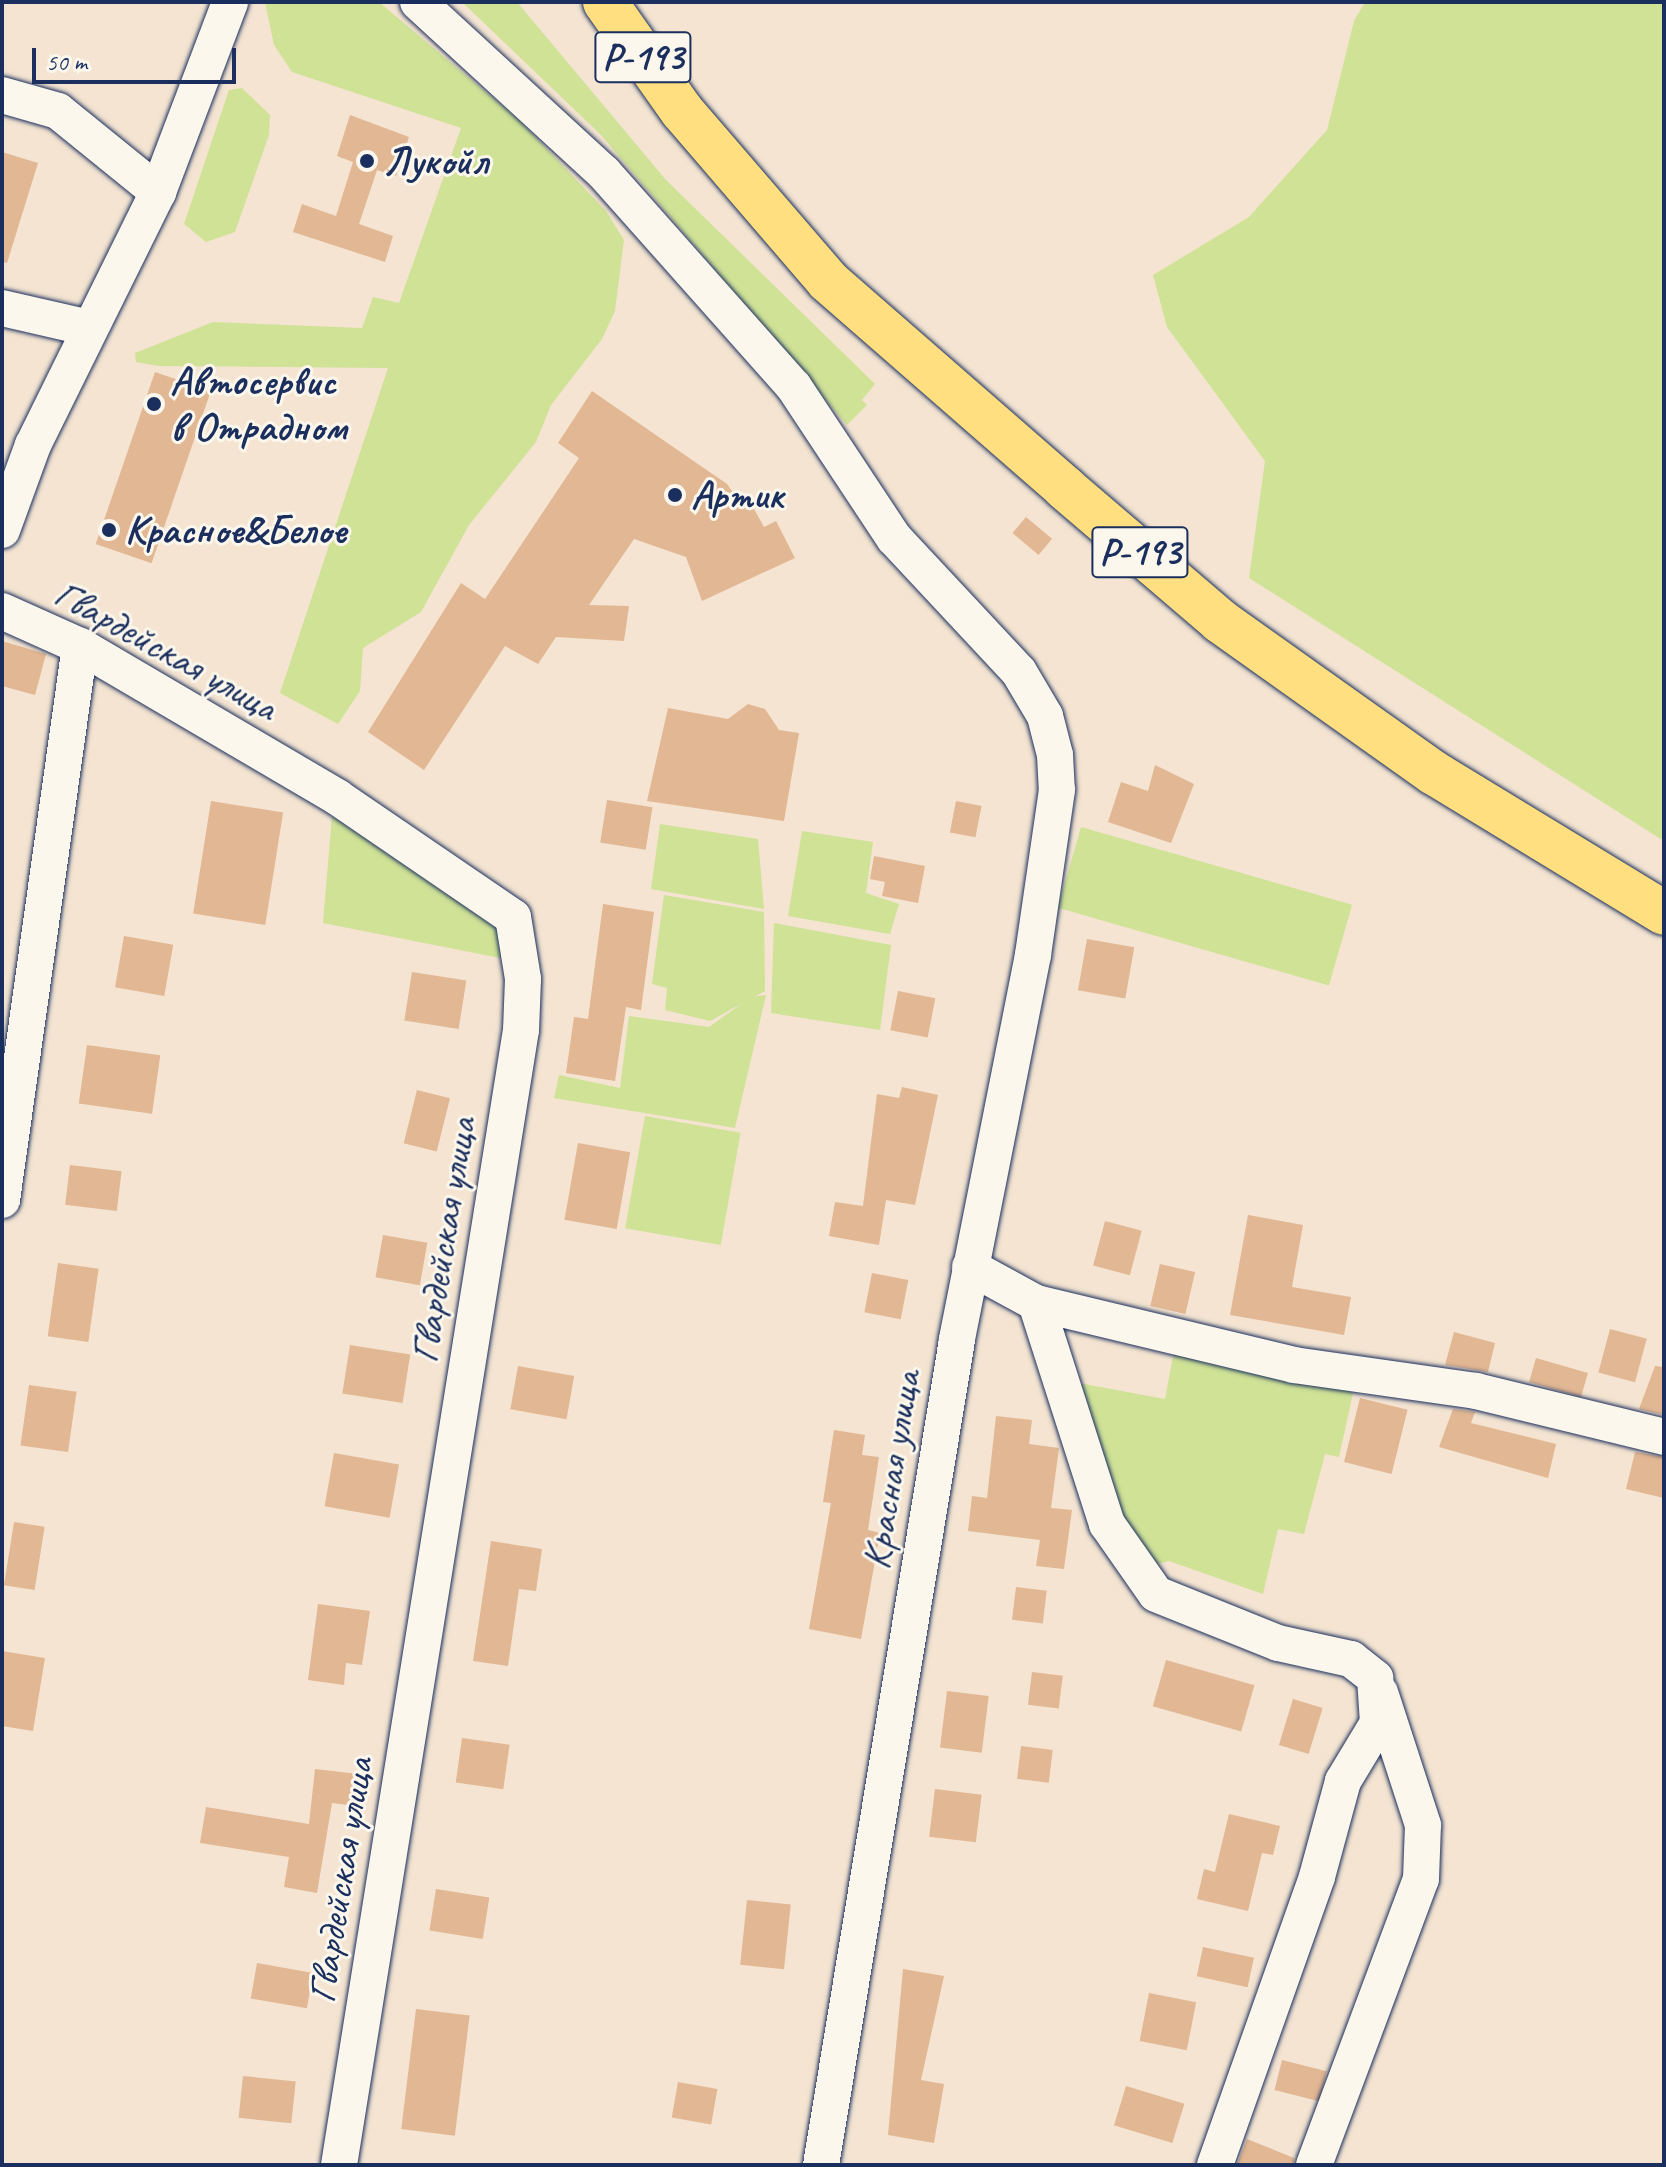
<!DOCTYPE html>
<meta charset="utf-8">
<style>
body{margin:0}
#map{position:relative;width:1666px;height:2167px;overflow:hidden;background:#f4e4d1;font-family:Caveat,sans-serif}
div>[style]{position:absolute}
.green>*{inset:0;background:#cfe296;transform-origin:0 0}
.building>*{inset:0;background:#e2b793;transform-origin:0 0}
.roads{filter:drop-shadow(0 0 2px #1b2f5e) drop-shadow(0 0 2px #1b2f5e)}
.minor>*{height:36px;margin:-18px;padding:0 18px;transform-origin:18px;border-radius:18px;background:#fbf7ec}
.highway>*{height:44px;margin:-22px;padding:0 22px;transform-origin:22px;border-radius:22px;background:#ffdf80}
.dots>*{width:22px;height:22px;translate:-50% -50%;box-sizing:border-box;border:4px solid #fbf7ec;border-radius:50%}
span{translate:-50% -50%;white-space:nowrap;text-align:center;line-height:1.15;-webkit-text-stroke:6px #fbf7ec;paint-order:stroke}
.shield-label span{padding:2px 6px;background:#fbf7ec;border:2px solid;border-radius:6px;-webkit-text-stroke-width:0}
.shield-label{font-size:38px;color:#1b2f5e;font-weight:700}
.poi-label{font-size:40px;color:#1b2f5e;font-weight:700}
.left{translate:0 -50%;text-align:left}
.street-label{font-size:40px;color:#1b2f5e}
.frame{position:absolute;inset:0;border:4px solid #1b2f5e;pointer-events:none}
.scale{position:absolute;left:32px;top:48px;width:204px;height:36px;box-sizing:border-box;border:4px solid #1b2f5e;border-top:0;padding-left:10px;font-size:24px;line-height:28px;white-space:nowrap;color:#1b2f5e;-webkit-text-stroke:6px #fbf7ec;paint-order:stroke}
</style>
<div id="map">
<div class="green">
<div style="clip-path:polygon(265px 2px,379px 2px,522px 123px,606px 211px,624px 240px,615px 311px,602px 339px,551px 405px,536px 442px,469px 525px,421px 612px,363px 648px,360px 691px,338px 724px,280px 693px,388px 368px,158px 366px,136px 362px,135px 353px,213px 322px,362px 328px,373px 297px,399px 303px,461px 128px,292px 72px,274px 45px)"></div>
<div style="clip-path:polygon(462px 2px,517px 2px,666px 180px,875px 384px,862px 400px,867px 405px,847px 425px,601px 135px)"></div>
<div style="clip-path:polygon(1365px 2px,1664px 2px,1664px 841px,1249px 578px,1265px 461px,1167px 327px,1153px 275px,1249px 217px,1327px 130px,1354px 21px)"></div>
<div style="clip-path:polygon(242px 88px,270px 115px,269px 135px,235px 232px,206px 242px,184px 224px,229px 90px)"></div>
<div style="clip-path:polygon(332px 816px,508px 936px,500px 958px,323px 923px)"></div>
<div style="clip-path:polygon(660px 824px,758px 839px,764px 909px,651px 889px)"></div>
<div style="left:1081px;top:827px;width:282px;height:84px;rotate:16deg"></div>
<div style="clip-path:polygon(802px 831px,873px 842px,866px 893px,899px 904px,890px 934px,788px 916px)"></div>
<div style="clip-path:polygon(664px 895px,764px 912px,765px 991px,710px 1021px,665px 1010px,667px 988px,652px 984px)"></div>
<div style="clip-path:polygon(774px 923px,891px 945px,880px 1030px,771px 1013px)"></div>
<div style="clip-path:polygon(766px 995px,735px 1128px,554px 1098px,559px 1075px,620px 1088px,629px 1016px,709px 1027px,751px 997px)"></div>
<div style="left:645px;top:1116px;width:97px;height:114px;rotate:10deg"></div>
<div style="clip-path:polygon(1174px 1351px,1355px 1384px,1339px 1457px,1325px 1454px,1304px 1534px,1278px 1529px,1263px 1594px,1169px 1561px,1150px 1566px,1134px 1548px,1068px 1381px,1165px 1399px)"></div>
</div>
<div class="building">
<div style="clip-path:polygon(350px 115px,409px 137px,396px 176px,377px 170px,359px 224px,393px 236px,385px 262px,293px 232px,302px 204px,336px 216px,353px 162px,337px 156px)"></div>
<div style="clip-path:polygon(2px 152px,38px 163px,7px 263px,2px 262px)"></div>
<div style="left:155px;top:372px;width:59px;height:182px;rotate:19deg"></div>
<div style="clip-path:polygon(592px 391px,727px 484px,741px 504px,749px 500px,764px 527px,776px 521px,795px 558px,702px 601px,686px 557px,634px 539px,589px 605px,629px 606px,624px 641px,556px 637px,538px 664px,505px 646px,424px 770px,368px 732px,461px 583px,485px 599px,579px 458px,558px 443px)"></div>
<div style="left:1026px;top:517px;width:34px;height:21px;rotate:40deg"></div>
<div style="clip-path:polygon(2px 641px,46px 654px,35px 695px,2px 686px)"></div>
<div style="clip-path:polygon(748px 704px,765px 709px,779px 730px,799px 733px,784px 821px,647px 801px,668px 708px,728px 719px)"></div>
<div style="clip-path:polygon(1155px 765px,1194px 784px,1171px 843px,1108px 822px,1121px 782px,1148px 791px)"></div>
<div style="left:607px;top:800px;width:46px;height:43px;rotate:9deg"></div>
<div style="left:211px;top:801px;width:73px;height:114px;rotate:9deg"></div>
<div style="left:956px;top:801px;width:26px;height:32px;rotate:11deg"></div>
<div style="clip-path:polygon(874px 856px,925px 866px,918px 903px,882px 896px,885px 882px,870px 879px)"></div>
<div style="clip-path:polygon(603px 904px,654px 912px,641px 1010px,626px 1007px,615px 1081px,566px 1073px,574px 1017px,588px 1019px)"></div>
<div style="left:124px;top:936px;width:50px;height:52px;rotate:10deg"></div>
<div style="left:1087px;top:939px;width:48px;height:52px;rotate:10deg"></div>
<div style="left:412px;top:972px;width:55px;height:49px;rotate:9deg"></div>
<div style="left:898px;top:991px;width:38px;height:40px;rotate:11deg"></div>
<div style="left:87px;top:1045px;width:74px;height:59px;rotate:8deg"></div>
<div style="clip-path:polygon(902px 1087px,938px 1095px,915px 1205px,886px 1200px,879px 1245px,829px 1236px,835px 1202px,863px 1206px,877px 1094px,899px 1098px)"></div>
<div style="left:417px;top:1090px;width:34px;height:55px;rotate:14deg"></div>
<div style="left:578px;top:1143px;width:53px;height:78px;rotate:10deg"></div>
<div style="left:70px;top:1165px;width:52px;height:40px;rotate:7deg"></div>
<div style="clip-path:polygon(1248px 1215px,1303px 1225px,1292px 1287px,1351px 1297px,1344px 1335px,1230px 1315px)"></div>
<div style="left:1105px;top:1221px;width:38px;height:46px;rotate:15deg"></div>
<div style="left:383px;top:1235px;width:45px;height:43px;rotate:10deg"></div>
<div style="left:58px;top:1263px;width:41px;height:74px;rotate:8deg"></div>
<div style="left:1160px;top:1264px;width:36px;height:43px;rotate:13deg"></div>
<div style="left:872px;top:1273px;width:37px;height:40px;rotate:11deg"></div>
<div style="left:1610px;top:1329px;width:38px;height:45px;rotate:15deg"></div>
<div style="clip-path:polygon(1454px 1332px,1495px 1343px,1488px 1372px,1445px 1365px)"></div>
<div style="left:350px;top:1345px;width:61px;height:49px;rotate:9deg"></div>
<div style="left:1536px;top:1358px;width:54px;height:25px;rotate:16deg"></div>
<div style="left:518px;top:1366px;width:57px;height:44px;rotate:10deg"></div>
<div style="clip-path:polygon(1655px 1366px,1664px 1367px,1664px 1415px,1639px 1409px)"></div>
<div style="left:29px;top:1385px;width:48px;height:61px;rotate:8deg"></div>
<div style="left:1360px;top:1398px;width:49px;height:66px;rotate:14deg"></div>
<div style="clip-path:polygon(1453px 1409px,1475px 1412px,1471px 1423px,1556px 1444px,1548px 1478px,1439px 1447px)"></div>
<div style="clip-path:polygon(996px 1416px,1032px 1420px,1029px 1444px,1059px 1448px,1051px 1508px,1072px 1510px,1064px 1569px,1036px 1566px,1040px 1540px,968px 1531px,972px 1496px,987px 1498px)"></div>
<div style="clip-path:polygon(834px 1430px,865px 1435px,862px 1455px,879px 1457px,868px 1530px,880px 1533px,861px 1639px,809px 1629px,831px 1503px,823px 1502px)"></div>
<div style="clip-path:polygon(1635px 1452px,1664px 1457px,1664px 1498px,1626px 1489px)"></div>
<div style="left:334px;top:1453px;width:66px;height:54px;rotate:10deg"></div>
<div style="left:14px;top:1522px;width:31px;height:64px;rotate:9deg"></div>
<div style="clip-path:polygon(491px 1541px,542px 1549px,536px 1591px,519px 1589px,508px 1666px,473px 1661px)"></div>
<div style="left:1016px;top:1587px;width:31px;height:33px;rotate:7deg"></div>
<div style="clip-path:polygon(318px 1604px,370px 1611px,362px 1665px,346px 1663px,344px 1685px,308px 1680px)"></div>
<div style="clip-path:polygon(2px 1651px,45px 1658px,33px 1731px,2px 1726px)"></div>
<div style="left:1166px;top:1660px;width:92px;height:48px;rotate:16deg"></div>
<div style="left:1032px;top:1672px;width:31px;height:33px;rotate:7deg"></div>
<div style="left:947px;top:1691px;width:42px;height:57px;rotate:7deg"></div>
<div style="left:1293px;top:1699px;width:31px;height:48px;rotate:17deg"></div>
<div style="left:462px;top:1738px;width:48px;height:45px;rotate:8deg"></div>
<div style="left:1021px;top:1746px;width:32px;height:33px;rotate:7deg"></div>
<div style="clip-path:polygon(315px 1769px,367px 1775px,363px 1807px,332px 1803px,317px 1893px,284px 1887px,289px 1857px,200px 1843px,206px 1807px,309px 1824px)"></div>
<div style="left:935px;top:1789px;width:47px;height:48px;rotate:7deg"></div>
<div style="clip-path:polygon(1229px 1814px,1280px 1826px,1273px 1855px,1262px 1853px,1248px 1911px,1197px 1899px,1204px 1869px,1215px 1872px)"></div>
<div style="left:436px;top:1889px;width:54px;height:42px;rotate:9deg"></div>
<div style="left:747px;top:1900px;width:44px;height:65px;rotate:6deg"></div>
<div style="left:1203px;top:1947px;width:52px;height:30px;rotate:12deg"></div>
<div style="left:257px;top:1963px;width:57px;height:36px;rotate:10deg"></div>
<div style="clip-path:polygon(903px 1969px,944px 1976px,921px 2080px,944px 2084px,934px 2143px,888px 2135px)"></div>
<div style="left:1149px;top:1993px;width:48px;height:49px;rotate:11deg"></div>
<div style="left:416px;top:2009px;width:54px;height:121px;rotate:7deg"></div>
<div style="left:1282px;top:2060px;width:46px;height:31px;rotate:14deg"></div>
<div style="left:243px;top:2076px;width:53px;height:42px;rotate:6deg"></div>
<div style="left:678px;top:2082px;width:40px;height:36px;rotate:10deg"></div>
<div style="left:1126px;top:2086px;width:61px;height:41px;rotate:17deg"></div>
<div style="clip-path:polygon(1247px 2139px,1294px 2158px,1294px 2165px,1237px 2165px)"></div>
</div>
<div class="roads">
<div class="minor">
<div style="left:418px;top:2px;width:253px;rotate:42.6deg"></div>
<div style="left:604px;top:173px;width:286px;rotate:48.4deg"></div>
<div style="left:794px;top:387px;width:181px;rotate:56.5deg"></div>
<div style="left:894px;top:538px;width:183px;rotate:47deg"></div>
<div style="left:1019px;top:672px;width:51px;rotate:59.4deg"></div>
<div style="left:1045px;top:716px;width:40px;rotate:75.6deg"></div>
<div style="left:1055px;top:755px;width:35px;rotate:87deg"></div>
<div style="left:1057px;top:790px;width:167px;rotate:98.3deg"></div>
<div style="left:1033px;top:955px;width:392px;rotate:101.2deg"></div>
<div style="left:957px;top:1340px;width:836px;rotate:99.36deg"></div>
<div style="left:2px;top:95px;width:58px;rotate:15.9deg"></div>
<div style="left:58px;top:111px;width:129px;rotate:39deg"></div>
<div style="left:2px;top:308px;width:89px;rotate:12.9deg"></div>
<div style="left:2px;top:530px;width:90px;rotate:-70deg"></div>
<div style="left:33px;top:445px;width:282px;rotate:-63.7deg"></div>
<div style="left:158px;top:192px;width:203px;rotate:-69.2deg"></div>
<div style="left:2px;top:611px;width:85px;rotate:24.2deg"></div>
<div style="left:80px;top:646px;width:298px;rotate:30.4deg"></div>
<div style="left:337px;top:797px;width:213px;rotate:34.3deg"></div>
<div style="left:513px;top:917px;width:63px;rotate:80.8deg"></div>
<div style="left:523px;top:979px;width:51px;rotate:92.2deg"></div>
<div style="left:521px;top:1030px;width:1149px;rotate:99.11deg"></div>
<div style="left:2px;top:1200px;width:559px;rotate:-81.99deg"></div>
<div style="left:970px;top:1267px;width:75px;rotate:28.6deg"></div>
<div style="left:1036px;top:1303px;width:232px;rotate:72.2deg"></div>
<div style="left:1107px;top:1524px;width:85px;rotate:55deg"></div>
<div style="left:1156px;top:1594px;width:131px;rotate:21.9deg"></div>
<div style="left:1278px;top:1643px;width:75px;rotate:12.4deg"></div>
<div style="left:1351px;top:1659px;width:31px;rotate:38deg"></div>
<div style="left:1375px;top:1678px;width:45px;rotate:86.2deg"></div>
<div style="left:1378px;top:1723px;width:68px;rotate:121.1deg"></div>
<div style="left:1343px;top:1781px;width:99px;rotate:105.2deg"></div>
<div style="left:1317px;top:1877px;width:306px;rotate:109.5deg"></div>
<div style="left:1036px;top:1303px;width:265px;rotate:13.5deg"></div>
<div style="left:1294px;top:1365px;width:184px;rotate:8.1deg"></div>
<div style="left:1476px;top:1391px;width:194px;rotate:13.7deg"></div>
<div style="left:1314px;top:2165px;width:305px;rotate:-69.5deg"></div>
<div style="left:1421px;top:1879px;width:54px;rotate:-87.9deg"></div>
<div style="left:1423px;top:1825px;width:139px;rotate:-108deg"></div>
</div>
<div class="highway">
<div style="left:605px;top:2px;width:133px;rotate:54.8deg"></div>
<div style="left:682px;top:111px;width:224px;rotate:49.3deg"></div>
<div style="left:828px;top:281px;width:315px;rotate:41.1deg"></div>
<div style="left:1065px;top:488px;width:204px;rotate:40.6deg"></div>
<div style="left:1220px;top:621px;width:262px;rotate:35.4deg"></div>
<div style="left:1434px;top:773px;width:269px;rotate:31.3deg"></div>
</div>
</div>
<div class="dots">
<div style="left:367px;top:161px;background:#1b2f5e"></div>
<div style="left:154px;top:404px;background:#1b2f5e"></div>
<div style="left:675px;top:495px;background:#1b2f5e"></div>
<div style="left:109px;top:530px;background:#1b2f5e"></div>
</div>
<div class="shield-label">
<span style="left:643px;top:57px">Р-193</span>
<span style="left:1140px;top:552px">Р-193</span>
</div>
<div class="poi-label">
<span class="left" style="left:383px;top:161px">Лукойл</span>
<span class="left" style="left:170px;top:404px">Автосервис<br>в Отрадном</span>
<span class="left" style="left:691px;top:495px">Артик</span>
<span class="left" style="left:125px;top:530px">Красное&amp;Белое</span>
</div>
<div class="street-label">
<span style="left:166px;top:650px;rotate:29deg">Гвардейская улица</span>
<span style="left:443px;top:1240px;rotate:-81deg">Гвардейская улица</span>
<span style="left:891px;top:1470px;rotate:-81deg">Красная улица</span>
<span style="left:340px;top:1880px;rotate:-81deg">Гвардейская улица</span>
</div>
<div class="frame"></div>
<div class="scale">50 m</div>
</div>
